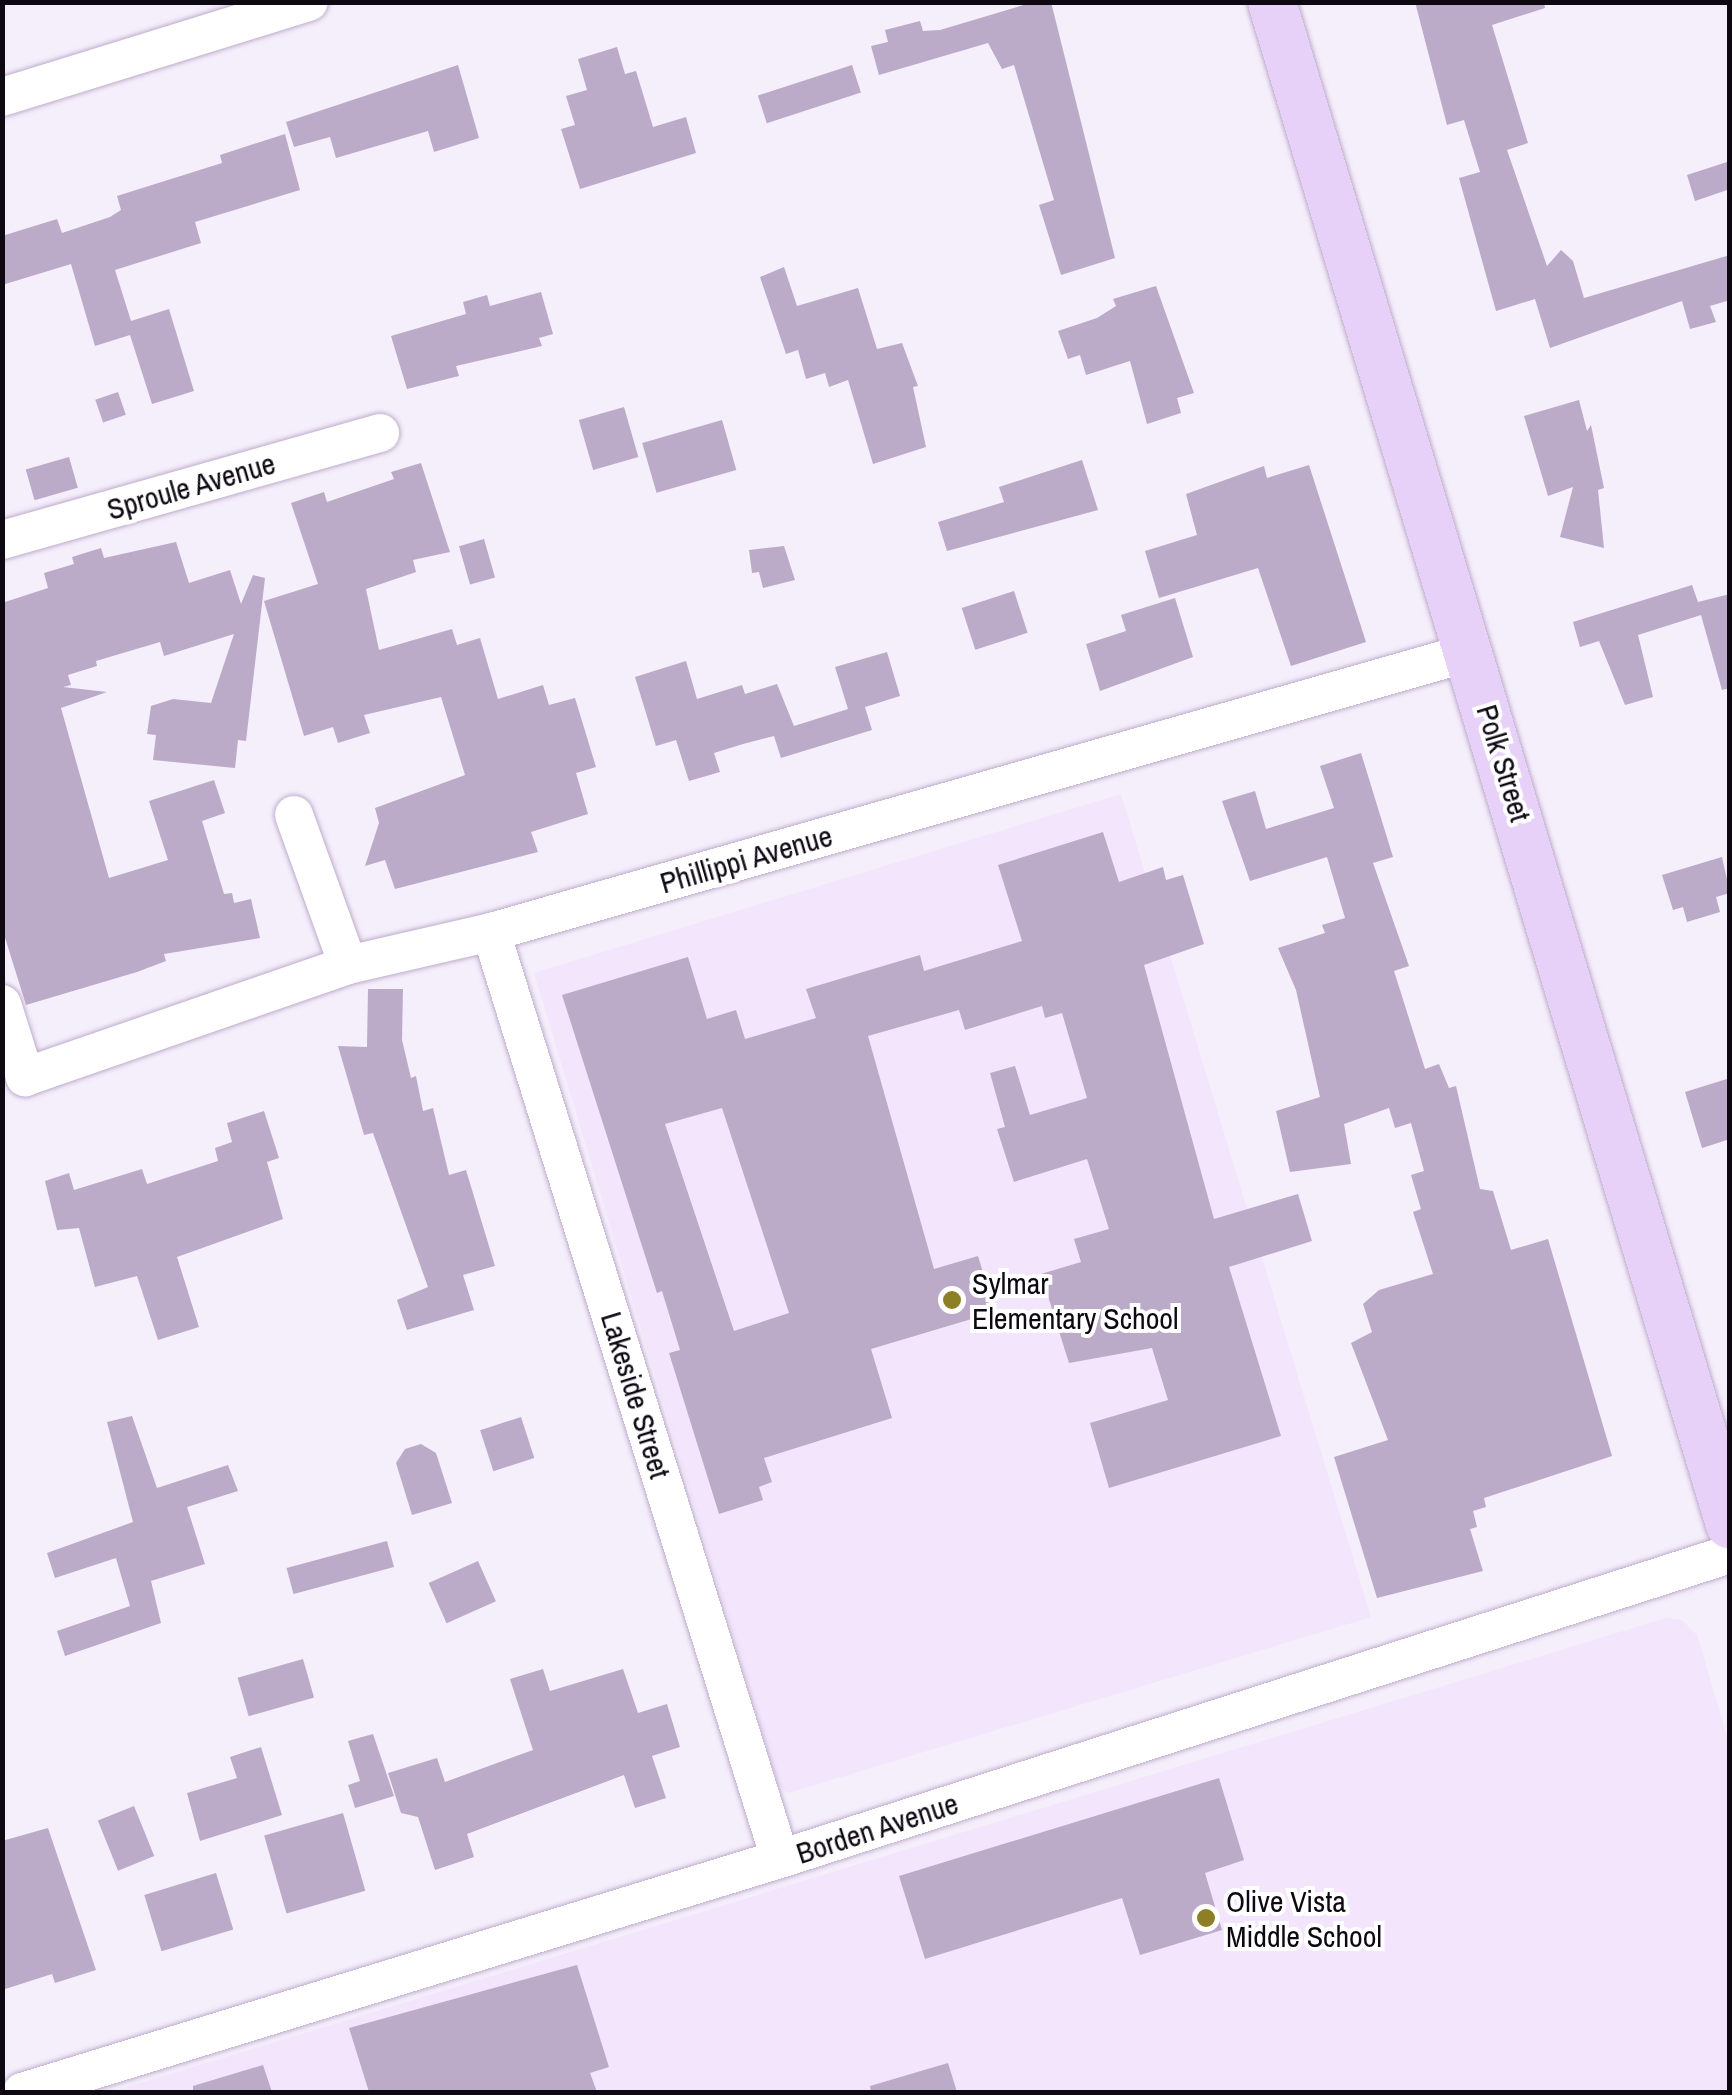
<!DOCTYPE html>
<style>
body{margin:0}
#map{position:relative;width:1732px;height:2095px;overflow:hidden;background:#f5eefb;font-family:"Archivo Narrow",sans-serif}
div>[style]{position:absolute}
.built>*{inset:0;background:#f2e5fc}
.building>*{inset:0;background:#bcaac9;transform-origin:0 0}
.roads{filter:drop-shadow(0 0 2px #beaccb) drop-shadow(0 0 2px #beaccb)}
.minor>*{height:38px;margin:-19px;padding:0 19px;transform-origin:19px;border-radius:19px;background:#fff}
.major>*{height:48px;margin:-24px;padding:0 24px;transform-origin:24px;border-radius:24px;background:#e8d1f8}
.dots>*{width:28px;height:28px;translate:-50% -50%;box-sizing:border-box;border:5px solid #fff;border-radius:50%}
span{translate:-50% -50%;white-space:nowrap;text-align:center;line-height:1.15;-webkit-text-stroke:8px #fff;paint-order:stroke}
.street-label{font-size:30px;color:#0e0813}
.poi-label{font-size:30px;color:#0e0813}
.left{translate:0 -50%;text-align:left}
.frame{position:absolute;inset:0;border:5px solid #0e0813;pointer-events:none}
</style>
<div id="map">
<div class="built">
<div style="clip-path:polygon(1121px 794px,1371px 1617px,788px 1793px,778px 1784px,534px 973px)"></div>
<div style="clip-path:polygon(1666px 1618px,1682px 1620px,1697px 1635px,1729px 1743px,1729px 2092px,111px 2092px)"></div>
</div>
<div class="building">
<div style="clip-path:polygon(1034px 2px,1051px 2px,1115px 258px,1061px 275px,1039px 205px,1054px 200px,1014px 65px,1002px 69px,988px 43px,879px 75px,871px 46px,888px 42px,885px 30px,920px 21px,923px 31px,940px 30px)"></div>
<div style="clip-path:polygon(1415px 2px,1544px 2px,1545px 8px,1492px 25px,1528px 143px,1507px 150px,1547px 266px,1561px 250px,1573px 261px,1584px 298px,1730px 255px,1730px 300px,1710px 306px,1716px 322px,1690px 329px,1682px 301px,1550px 348px,1535px 299px,1496px 311px,1459px 178px,1480px 172px,1464px 120px,1447px 125px)"></div>
<div style="clip-path:polygon(617px 47px,625px 74px,636px 71px,653px 127px,686px 117px,696px 153px,580px 189px,561px 129px,575px 125px,566px 96px,587px 90px,578px 59px)"></div>
<div style="clip-path:polygon(458px 65px,479px 138px,434px 152px,428px 131px,336px 158px,330px 137px,294px 147px,286px 122px)"></div>
<div style="left:852px;top:65px;width:29px;height:99px;rotate:72deg"></div>
<div style="clip-path:polygon(285px 134px,300px 190px,195px 222px,201px 243px,115px 270px,131px 321px,169px 309px,194px 391px,152px 404px,130px 335px,95px 346px,71px 264px,2px 285px,2px 236px,57px 219px,62px 233px,110px 217px,121px 210px,117px 196px,222px 163px,220px 155px)"></div>
<div style="clip-path:polygon(1730px 161px,1730px 189px,1695px 201px,1687px 175px)"></div>
<div style="clip-path:polygon(784px 267px,797px 306px,858px 288px,877px 349px,902px 343px,918px 386px,913px 387px,926px 447px,873px 464px,848px 380px,829px 387px,825px 373px,806px 379px,798px 350px,786px 354px,760px 277px)"></div>
<div style="clip-path:polygon(1156px 286px,1194px 393px,1177px 398px,1181px 413px,1147px 424px,1130px 361px,1086px 375px,1080px 355px,1068px 359px,1058px 331px,1097px 318px,1116px 306px,1113px 299px)"></div>
<div style="clip-path:polygon(541px 292px,553px 334px,539px 338px,542px 346px,456px 366px,459px 376px,407px 389px,391px 336px,466px 314px,463px 302px,487px 295px,490px 306px)"></div>
<div style="left:118px;top:392px;width:24px;height:24px;rotate:71deg"></div>
<div style="clip-path:polygon(1579px 400px,1587px 431px,1591px 425px,1604px 488px,1598px 490px,1604px 548px,1560px 537px,1573px 487px,1548px 496px,1524px 416px)"></div>
<div style="left:624px;top:407px;width:52px;height:47px;rotate:74deg"></div>
<div style="left:722px;top:420px;width:52px;height:83px;rotate:74deg"></div>
<div style="left:69px;top:457px;width:32px;height:45px;rotate:74deg"></div>
<div style="clip-path:polygon(1082px 460px,1098px 510px,947px 551px,938px 522px,1004px 502px,999px 487px)"></div>
<div style="clip-path:polygon(421px 463px,450px 552px,413px 560px,416px 572px,366px 589px,379px 650px,452px 629px,457px 645px,480px 638px,498px 699px,543px 685px,549px 705px,575px 698px,596px 767px,576px 773px,588px 814px,531px 832px,538px 852px,395px 889px,385px 860px,365px 866px,379px 823px,375px 808px,465px 775px,441px 697px,364px 715px,370px 733px,338px 743px,333px 727px,304px 736px,264px 601px,318px 584px,291px 503px,324px 492px,327px 502px,394px 479px,391px 472px)"></div>
<div style="clip-path:polygon(1309px 465px,1366px 642px,1291px 666px,1258px 568px,1159px 598px,1145px 551px,1197px 535px,1186px 494px,1264px 466px,1267px 478px)"></div>
<div style="left:484px;top:539px;width:40px;height:26px;rotate:74deg"></div>
<div style="clip-path:polygon(176px 542px,189px 583px,230px 570px,241px 604px,253px 575px,265px 578px,246px 741px,238px 740px,235px 768px,153px 760px,156px 735px,147px 734px,151px 706px,173px 699px,211px 703px,234px 634px,164px 656px,160px 642px,96px 661px,97px 666px,68px 675px,71px 685px,63px 687px,107px 692px,61px 708px,109px 878px,168px 860px,149px 801px,214px 780px,225px 813px,202px 821px,224px 894px,232px 893px,234px 903px,251px 899px,260px 938px,164px 954px,166px 961px,137px 972px,26px 1005px,2px 928px,2px 603px,48px 588px,44px 573px,74px 564px,72px 557px,101px 548px,104px 558px)"></div>
<div style="clip-path:polygon(784px 546px,795px 580px,763px 588px,759px 572px,752px 573px,749px 550px)"></div>
<div style="clip-path:polygon(1692px 585px,1698px 602px,1730px 594px,1730px 688px,1722px 690px,1701px 615px,1638px 635px,1653px 697px,1625px 705px,1599px 641px,1580px 647px,1573px 622px)"></div>
<div style="left:1014px;top:591px;width:44px;height:55px;rotate:72deg"></div>
<div style="clip-path:polygon(1175px 598px,1193px 657px,1100px 691px,1086px 644px,1126px 631px,1121px 615px)"></div>
<div style="clip-path:polygon(887px 652px,900px 696px,865px 707px,872px 730px,781px 758px,774px 736px,743px 744px,714px 753px,720px 772px,689px 781px,676px 740px,656px 746px,635px 677px,686px 661px,697px 699px,742px 685px,745px 694px,777px 684px,794px 726px,848px 709px,835px 667px)"></div>
<div style="clip-path:polygon(1361px 753px,1393px 857px,1373px 863px,1409px 966px,1394px 971px,1425px 1069px,1439px 1064px,1449px 1088px,1456px 1086px,1480px 1189px,1493px 1191px,1511px 1250px,1548px 1239px,1612px 1456px,1484px 1498px,1486px 1507px,1473px 1511px,1477px 1527px,1470px 1529px,1483px 1571px,1377px 1598px,1334px 1457px,1388px 1440px,1351px 1343px,1372px 1332px,1363px 1304px,1379px 1290px,1433px 1274px,1413px 1212px,1421px 1209px,1411px 1175px,1424px 1171px,1411px 1123px,1395px 1128px,1389px 1108px,1344px 1124px,1351px 1164px,1290px 1172px,1276px 1111px,1320px 1097px,1296px 990px,1278px 948px,1325px 933px,1322px 925px,1345px 918px,1327px 857px,1250px 881px,1222px 801px,1255px 791px,1266px 829px,1334px 808px,1320px 766px)"></div>
<div style="clip-path:polygon(evenodd,1103px 832px,1119px 882px,1163px 867px,1166px 880px,1183px 875px,1204px 944px,1144px 965px,1214px 1219px,1298px 1194px,1312px 1241px,1229px 1267px,1281px 1436px,1109px 1488px,1090px 1423px,1168px 1400px,1152px 1348px,1069px 1363px,1041px 1274px,1081px 1262px,1074px 1239px,1109px 1229px,1087px 1159px,1014px 1182px,997px 1129px,1005px 1127px,990px 1073px,1015px 1066px,1030px 1115px,1087px 1098px,1062px 1013px,1045px 1018px,1042px 1006px,965px 1030px,959px 1010px,868px 1036px,934px 1269px,978px 1256px,995px 1312px,871px 1349px,892px 1418px,764px 1458px,772px 1482px,759px 1487px,763px 1500px,719px 1514px,669px 1353px,680px 1350px,662px 1291px,657px 1293px,562px 995px,688px 957px,707px 1019px,736px 1010px,745px 1039px,816px 1018px,806px 989px,920px 955px,924px 971px,1022px 941px,998px 865px,1103px 832px,722px 1108px,789px 1313px,734px 1331px,665px 1124px,722px 1108px)"></div>
<div style="clip-path:polygon(1722px 857px,1730px 893px,1716px 897px,1720px 912px,1687px 922px,1683px 907px,1673px 910px,1662px 875px)"></div>
<div style="clip-path:polygon(368px 989px,403px 989px,402px 1040px,411px 1078px,416px 1076px,423px 1111px,433px 1108px,449px 1175px,466px 1170px,495px 1266px,463px 1275px,474px 1310px,407px 1330px,397px 1300px,428px 1287px,373px 1133px,364px 1135px,338px 1046px,367px 1047px)"></div>
<div style="clip-path:polygon(1730px 1078px,1730px 1139px,1702px 1148px,1685px 1092px)"></div>
<div style="clip-path:polygon(264px 1111px,279px 1158px,267px 1162px,283px 1219px,177px 1257px,199px 1327px,158px 1340px,137px 1276px,95px 1287px,79px 1228px,57px 1230px,45px 1181px,69px 1173px,74px 1190px,142px 1169px,147px 1184px,218px 1161px,215px 1148px,232px 1142px,227px 1123px)"></div>
<div style="clip-path:polygon(132px 1416px,157px 1488px,228px 1465px,238px 1491px,187px 1507px,205px 1564px,151px 1581px,161px 1623px,65px 1656px,57px 1631px,130px 1606px,116px 1558px,55px 1578px,47px 1553px,133px 1522px,107px 1422px)"></div>
<div style="left:521px;top:1417px;width:43px;height:43px;rotate:72deg"></div>
<div style="clip-path:polygon(421px 1444px,436px 1453px,452px 1503px,412px 1515px,396px 1463px,405px 1449px)"></div>
<div style="left:387px;top:1541px;width:27px;height:104px;rotate:75deg"></div>
<div style="left:478px;top:1561px;width:44px;height:54px;rotate:66deg"></div>
<div style="left:303px;top:1659px;width:40px;height:68px;rotate:74deg"></div>
<div style="clip-path:polygon(543px 1669px,550px 1691px,623px 1669px,638px 1713px,667px 1704px,680px 1747px,652px 1756px,666px 1798px,635px 1808px,624px 1775px,467px 1834px,474px 1857px,435px 1870px,418px 1817px,401px 1813px,388px 1773px,437px 1758px,445px 1782px,533px 1750px,510px 1679px)"></div>
<div style="clip-path:polygon(373px 1734px,394px 1796px,355px 1808px,348px 1785px,360px 1781px,348px 1741px)"></div>
<div style="clip-path:polygon(261px 1747px,282px 1815px,200px 1841px,187px 1793px,237px 1778px,230px 1757px)"></div>
<div style="clip-path:polygon(1219px 1778px,1244px 1860px,1205px 1873px,1222px 1930px,1140px 1955px,1122px 1898px,925px 1959px,899px 1876px)"></div>
<div style="left:134px;top:1806px;width:54px;height:39px;rotate:68deg"></div>
<div style="left:343px;top:1813px;width:81px;height:82px;rotate:74deg"></div>
<div style="clip-path:polygon(48px 1828px,96px 1970px,55px 1983px,52px 1974px,2px 1990px,2px 1841px)"></div>
<div style="left:216px;top:1873px;width:59px;height:75px;rotate:73deg"></div>
<div style="clip-path:polygon(577px 1965px,609px 2067px,590px 2073px,597px 2092px,369px 2092px,349px 2028px)"></div>
<div style="clip-path:polygon(948px 2063px,957px 2092px,871px 2092px,870px 2086px)"></div>
<div style="clip-path:polygon(263px 2065px,272px 2092px,193px 2092px,193px 2086px)"></div>
</div>
<div class="roads">
<div class="minor">
<div style="left:2px;top:97px;width:321px;rotate:-17.2deg"></div>
<div style="left:2px;top:540px;width:393px;rotate:-15.8deg"></div>
<div style="left:294px;top:815px;width:159px;rotate:70.2deg"></div>
<div style="left:491px;top:932px;width:971px;rotate:72.68deg"></div>
<div style="left:2px;top:1004px;width:77px;rotate:72.5deg"></div>
<div style="left:25px;top:1077px;width:342px;rotate:-19.1deg"></div>
<div style="left:348px;top:965px;width:147px;rotate:-13deg"></div>
<div style="left:491px;top:932px;width:1019px;rotate:-15.95deg"></div>
<div style="left:22px;top:2092px;width:793px;rotate:-17.09deg"></div>
<div style="left:780px;top:1859px;width:998px;rotate:-17.8deg"></div>
</div>
<div class="major">
<div style="left:1272px;top:2px;width:1590px;rotate:73.26deg"></div>
</div>
</div>
<div class="dots">
<div style="left:952px;top:1300px;background:#8c7f26"></div>
<div style="left:1206px;top:1918px;background:#8c7f26"></div>
</div>
<div class="street-label">
<span style="left:191px;top:486px;rotate:-16deg">Sproule Avenue</span>
<span style="left:1504px;top:763px;rotate:73deg">Polk Street</span>
<span style="left:746px;top:859px;rotate:-16deg">Phillippi Avenue</span>
<span style="left:636px;top:1395px;rotate:73deg">Lakeside Street</span>
<span style="left:877px;top:1828px;rotate:-18deg">Borden Avenue</span>
</div>
<div class="poi-label">
<span class="left" style="left:972px;top:1300px">Sylmar<br>Elementary School</span>
<span class="left" style="left:1226px;top:1918px">Olive Vista<br>Middle School</span>
</div>
<div class="frame"></div>
</div>
